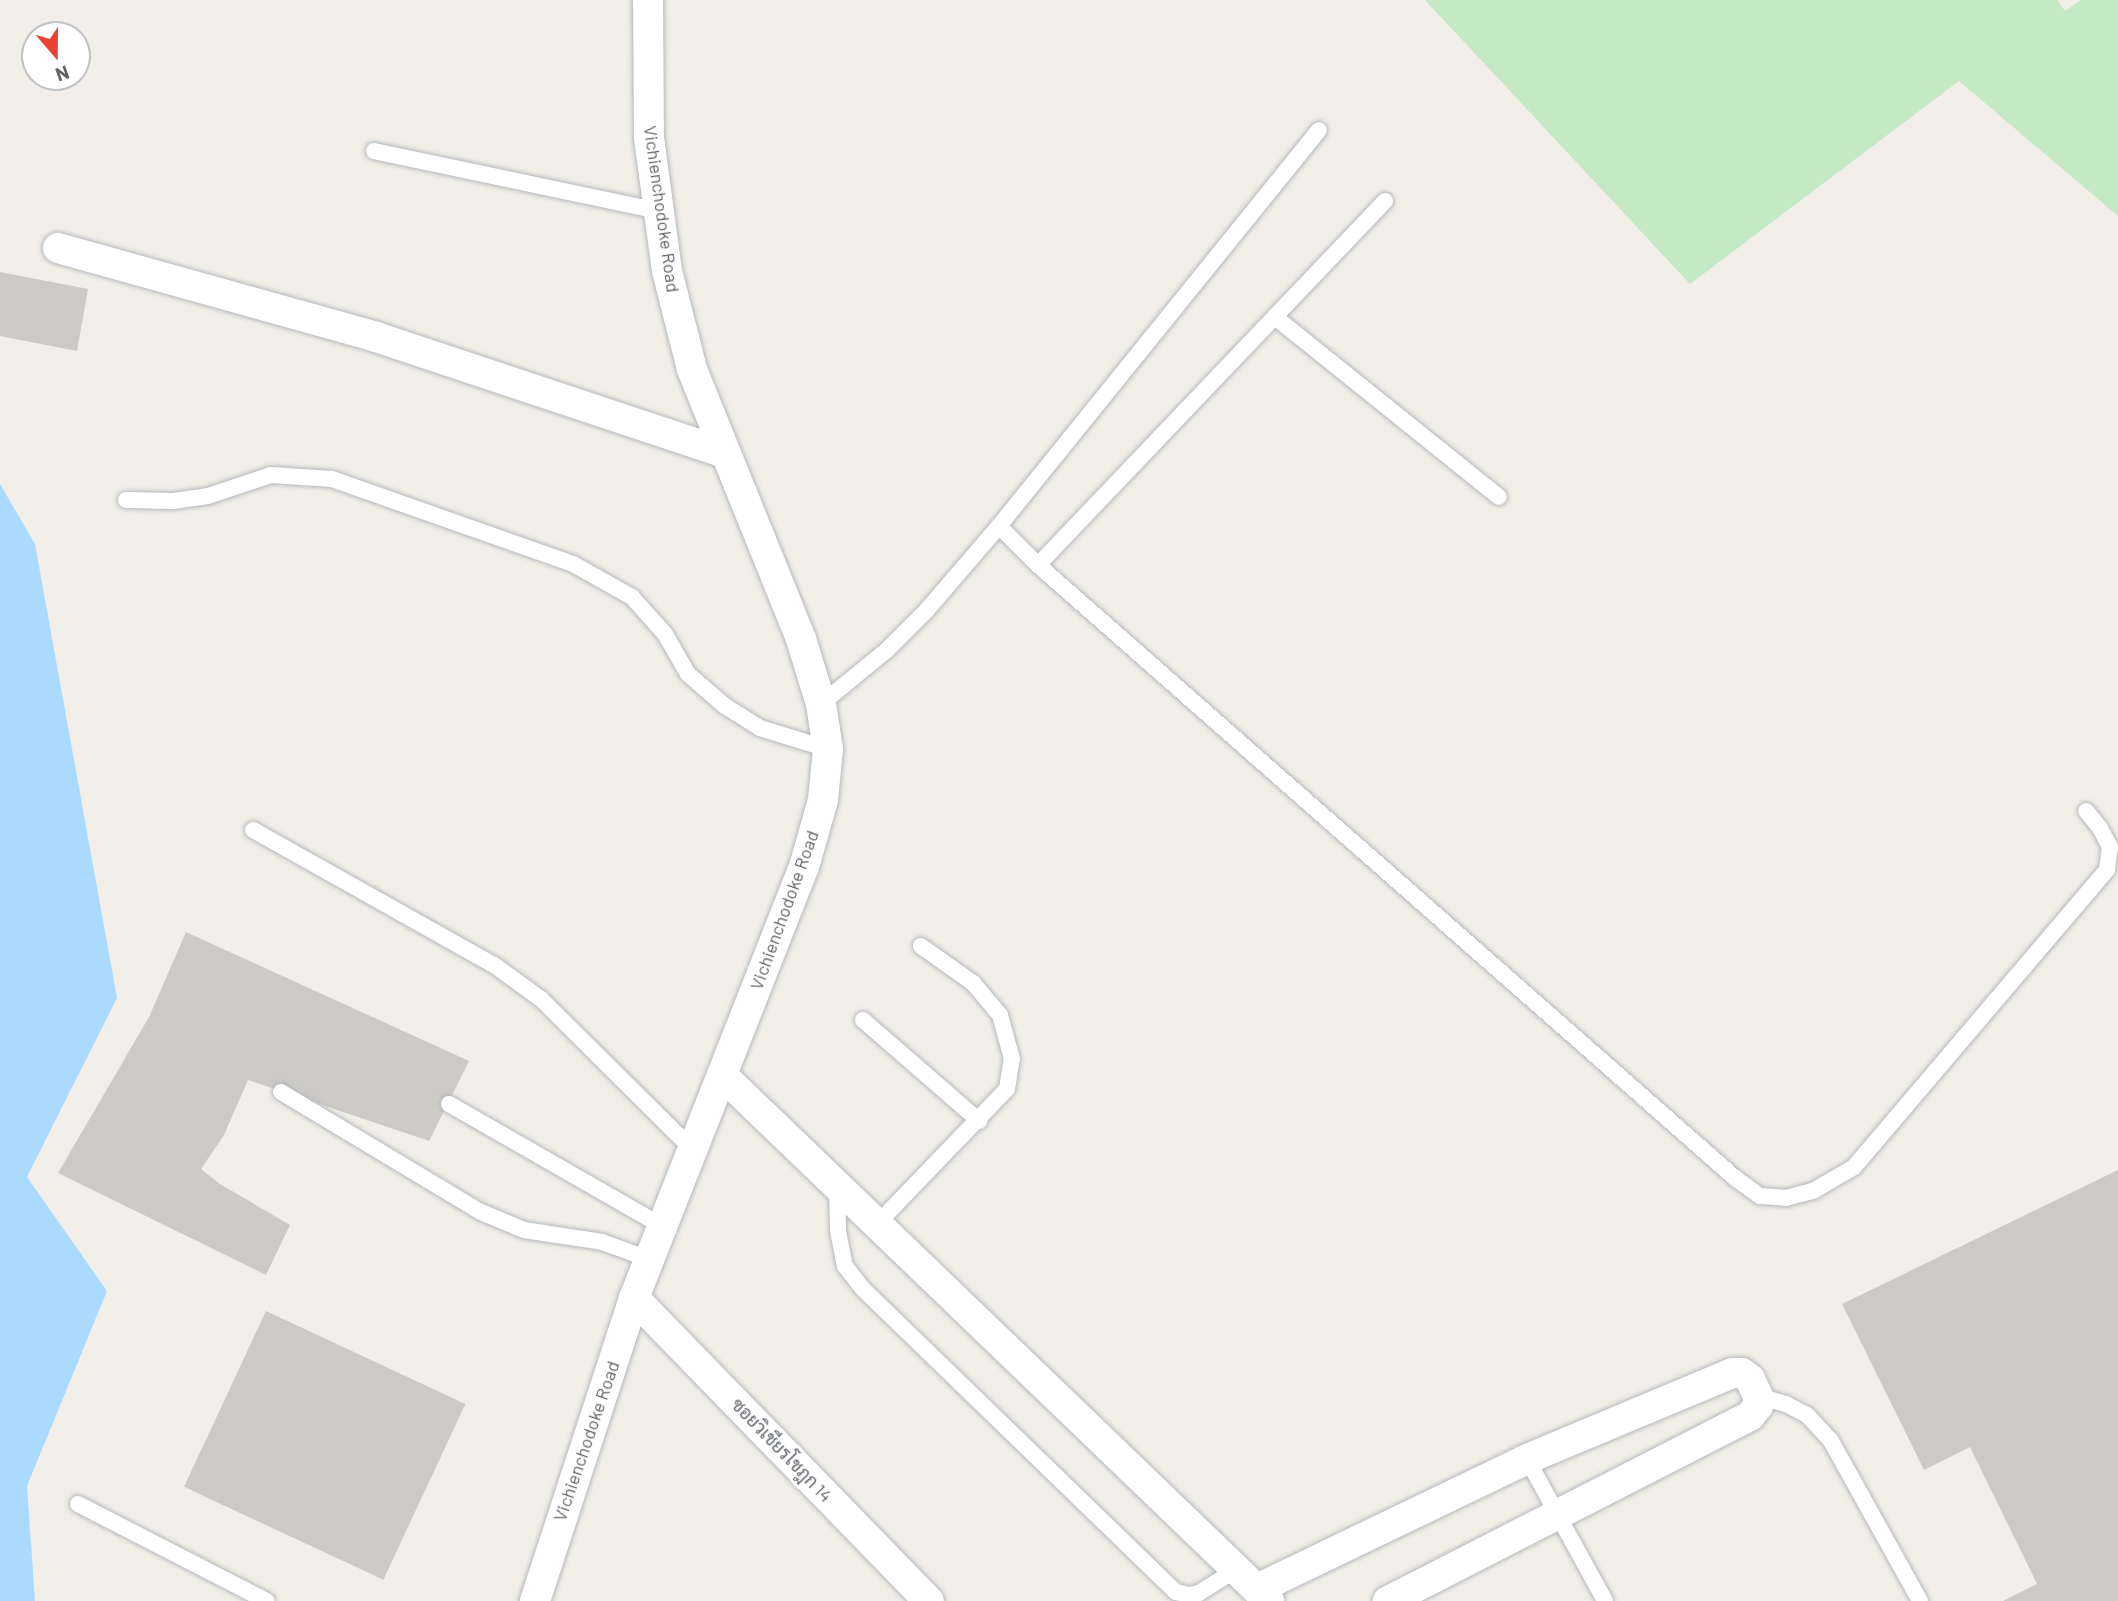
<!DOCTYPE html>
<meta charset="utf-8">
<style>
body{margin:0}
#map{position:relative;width:2118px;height:1601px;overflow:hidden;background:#f1efe8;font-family:Barlow,Sarabun,sans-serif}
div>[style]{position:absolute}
.green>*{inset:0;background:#c5e8c5}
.water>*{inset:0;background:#aadaff}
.building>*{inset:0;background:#cccac5;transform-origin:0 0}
.roads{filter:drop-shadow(0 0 2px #b5b8bc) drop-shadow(0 0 2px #b5b8bc)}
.lane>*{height:16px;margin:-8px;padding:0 8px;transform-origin:8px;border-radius:8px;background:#fff}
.street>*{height:30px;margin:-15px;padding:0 15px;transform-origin:15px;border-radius:15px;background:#fff}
span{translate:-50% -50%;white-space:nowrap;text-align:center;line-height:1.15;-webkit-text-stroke:6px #fff;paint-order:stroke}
.street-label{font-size:18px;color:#5f6368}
.north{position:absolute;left:21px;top:21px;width:70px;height:70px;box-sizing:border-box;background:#fff;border:2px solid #bfc1c3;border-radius:50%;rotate:160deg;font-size:19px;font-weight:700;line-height:28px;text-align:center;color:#5f6368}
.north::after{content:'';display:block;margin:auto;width:24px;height:32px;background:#ea4335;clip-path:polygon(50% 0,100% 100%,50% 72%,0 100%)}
</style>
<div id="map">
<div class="green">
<div style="clip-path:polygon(1425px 0,2057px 0,2065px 11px,2081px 0,2118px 0,2118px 216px,1959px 81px,1690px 284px)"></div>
</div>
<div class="water">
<div style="clip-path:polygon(0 484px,35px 544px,117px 998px,27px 1177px,107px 1291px,27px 1486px,35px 1601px,0 1601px)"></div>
</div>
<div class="building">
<div style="clip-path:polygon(0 272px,88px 289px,77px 351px,0 336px)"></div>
<div style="clip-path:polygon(186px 932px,469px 1061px,429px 1141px,248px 1080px,224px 1135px,201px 1169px,220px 1184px,290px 1225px,266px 1275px,58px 1173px,149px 1017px)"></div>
<div style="clip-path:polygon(2118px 1170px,2118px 1601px,2003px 1601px,2037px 1584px,1970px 1447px,1924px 1470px,1842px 1304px)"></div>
<div style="left:266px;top:1311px;width:220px;height:194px;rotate:25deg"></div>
</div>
<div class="roads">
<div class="lane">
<div style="left:374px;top:151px;width:291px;rotate:11.9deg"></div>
<div style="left:1275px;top:317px;width:287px;rotate:38.8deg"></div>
<div style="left:126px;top:500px;width:47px;rotate:1.2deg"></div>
<div style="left:173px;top:501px;width:35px;rotate:-8deg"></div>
<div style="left:208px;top:496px;width:66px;rotate:-18.4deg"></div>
<div style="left:271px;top:475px;width:61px;rotate:3.8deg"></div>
<div style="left:332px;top:479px;width:256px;rotate:19.4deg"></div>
<div style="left:573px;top:564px;width:68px;rotate:29.2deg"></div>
<div style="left:632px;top:597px;width:50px;rotate:48.3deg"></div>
<div style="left:665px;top:634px;width:46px;rotate:60.1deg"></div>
<div style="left:688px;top:674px;width:49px;rotate:40.9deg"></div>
<div style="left:725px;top:706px;width:41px;rotate:32.2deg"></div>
<div style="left:760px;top:728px;width:71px;rotate:17.2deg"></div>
<div style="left:999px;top:526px;width:55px;rotate:45deg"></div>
<div style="left:1038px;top:565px;width:928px;rotate:41.33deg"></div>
<div style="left:1735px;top:1178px;width:31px;rotate:36deg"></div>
<div style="left:1760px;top:1196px;width:26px;rotate:4deg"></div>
<div style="left:1786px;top:1198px;width:28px;rotate:-15deg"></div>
<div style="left:1813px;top:1191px;width:48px;rotate:-30.3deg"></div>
<div style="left:1854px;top:1167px;width:390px;rotate:-49.6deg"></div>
<div style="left:2107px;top:870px;width:23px;rotate:-83deg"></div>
<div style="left:2110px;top:847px;width:21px;rotate:-118deg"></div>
<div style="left:2100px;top:828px;width:22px;rotate:-129deg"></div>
<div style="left:1038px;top:565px;width:503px;rotate:-46.37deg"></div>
<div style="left:821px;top:704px;width:85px;rotate:-39.3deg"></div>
<div style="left:887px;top:650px;width:55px;rotate:-45deg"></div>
<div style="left:926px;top:611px;width:112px;rotate:-49.3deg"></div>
<div style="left:999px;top:526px;width:509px;rotate:-51.06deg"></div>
<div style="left:253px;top:830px;width:276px;rotate:29.3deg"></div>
<div style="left:494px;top:965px;width:58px;rotate:35.9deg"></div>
<div style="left:541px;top:999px;width:213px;rotate:44.8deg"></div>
<div style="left:863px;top:1020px;width:154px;rotate:41deg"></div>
<div style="left:281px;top:1092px;width:233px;rotate:31deg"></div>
<div style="left:481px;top:1212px;width:47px;rotate:22.7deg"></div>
<div style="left:524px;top:1230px;width:79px;rotate:8.7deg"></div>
<div style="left:602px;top:1242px;width:50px;rotate:19.9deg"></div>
<div style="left:449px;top:1104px;width:245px;rotate:29.8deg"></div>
<div style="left:837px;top:1186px;width:45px;rotate:88.7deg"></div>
<div style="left:838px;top:1231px;width:36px;rotate:79deg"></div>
<div style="left:845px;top:1266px;width:28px;rotate:52deg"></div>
<div style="left:862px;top:1288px;width:437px;rotate:44.1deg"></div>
<div style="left:1176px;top:1592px;width:13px;rotate:13deg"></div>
<div style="left:1189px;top:1595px;width:10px;rotate:-11deg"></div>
<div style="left:1199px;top:1593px;width:45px;rotate:-32.3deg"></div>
<div style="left:877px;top:1224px;width:187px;rotate:-46.1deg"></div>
<div style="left:1007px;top:1089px;width:30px;rotate:-81deg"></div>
<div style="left:1012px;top:1059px;width:46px;rotate:-105.3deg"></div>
<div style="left:1000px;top:1015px;width:42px;rotate:-130.2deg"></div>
<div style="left:973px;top:983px;width:64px;rotate:-144.6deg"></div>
<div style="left:1758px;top:1396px;width:29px;rotate:16deg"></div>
<div style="left:1786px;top:1404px;width:24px;rotate:28deg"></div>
<div style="left:1807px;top:1415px;width:35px;rotate:47deg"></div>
<div style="left:1831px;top:1441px;width:183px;rotate:60.9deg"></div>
<div style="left:1527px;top:1459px;width:162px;rotate:61.2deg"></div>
<div style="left:78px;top:1504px;width:212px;rotate:27.2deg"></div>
</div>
<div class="street">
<div style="left:58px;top:248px;width:330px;rotate:15.6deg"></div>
<div style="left:376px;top:337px;width:367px;rotate:18.4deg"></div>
<div style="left:722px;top:1075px;width:759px;rotate:43.88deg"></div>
<div style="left:634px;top:1298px;width:423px;rotate:45.8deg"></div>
<div style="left:1257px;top:1589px;width:300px;rotate:-25.7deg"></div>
<div style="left:1527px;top:1459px;width:223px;rotate:-22.7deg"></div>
<div style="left:1733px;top:1373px;width:9px"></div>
<div style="left:1742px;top:1373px;width:10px;rotate:37deg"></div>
<div style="left:1750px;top:1379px;width:19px;rotate:65deg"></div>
<div style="left:1758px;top:1396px;width:10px;rotate:90deg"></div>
<div style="left:1758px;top:1406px;width:13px;rotate:129deg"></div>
<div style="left:1750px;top:1416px;width:407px;rotate:152.9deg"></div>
<div style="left:535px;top:1601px;width:319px;rotate:-71.9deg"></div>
<div style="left:634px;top:1298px;width:463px;rotate:-68.5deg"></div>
<div style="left:804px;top:867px;width:70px;rotate:-74.2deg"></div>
<div style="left:823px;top:800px;width:51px;rotate:-84.4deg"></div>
<div style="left:828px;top:749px;width:46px;rotate:-98.8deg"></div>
<div style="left:821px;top:704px;width:68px;rotate:-107.1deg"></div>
<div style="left:801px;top:639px;width:291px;rotate:-112deg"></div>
<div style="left:692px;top:369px;width:101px;rotate:-104.3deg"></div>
<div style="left:667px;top:271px;width:134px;rotate:-97.7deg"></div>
<div style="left:649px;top:138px;width:138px;rotate:-90.4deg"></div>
</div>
</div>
<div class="street-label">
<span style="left:662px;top:209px;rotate:82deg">Vichienchodoke Road</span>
<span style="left:784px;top:910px;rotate:-70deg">Vichienchodoke Road</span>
<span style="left:586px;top:1441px;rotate:-71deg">Vichienchodoke Road</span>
<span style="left:782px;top:1450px;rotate:46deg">ซอยวิเชียรโชฎก 14</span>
</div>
<div class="north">N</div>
</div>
